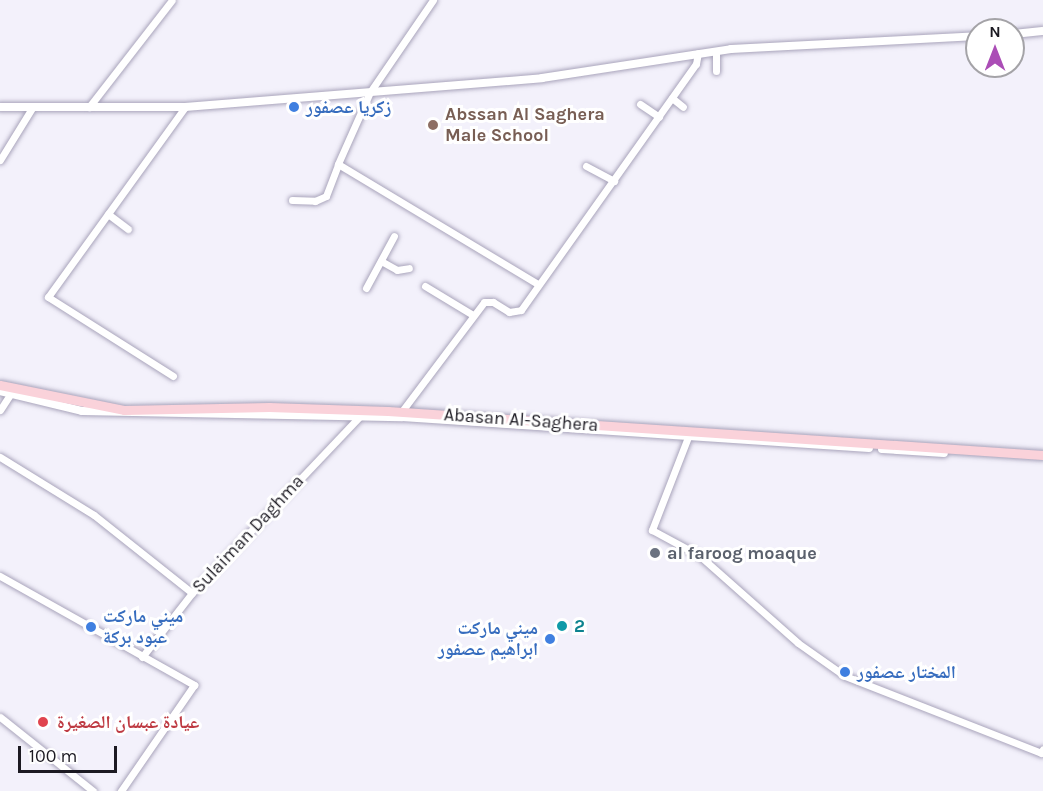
<!DOCTYPE html>
<meta charset="utf-8">
<style>
body{margin:0}
#map{position:relative;width:1043px;height:791px;overflow:hidden;background:#f3f1fb;font-family:Karla,"Noto Naskh Arabic",sans-serif}
div>[style]{position:absolute}
.roads{filter:drop-shadow(0 0 2px #a9a4bb) drop-shadow(0 0 2px #a9a4bb)}
.minor>*{height:7px;margin:-3.5px;padding:0 3.5px;transform-origin:3.5px;border-radius:3.5px;background:#fff}
.tertiary>*{height:8px;margin:-4px;padding:0 4px;transform-origin:4px;border-radius:4px;background:#fff}
.secondary>*{height:9px;margin:-4.5px;padding:0 4.5px;transform-origin:4.5px;border-radius:4.5px;background:#fad2da}
.dots>*{width:16px;height:16px;translate:-50% -50%;box-sizing:border-box;border:3px solid #fff;border-radius:50%}
span{translate:-50% -50%;white-space:nowrap;text-align:center;line-height:1.15;-webkit-text-stroke:6px #fff;paint-order:stroke}
.shop-label{font-size:18px;color:#366cbe;font-weight:700}
.left{translate:0 -50%;text-align:left}
.right{translate:-100% -50%;text-align:right}
.education-label{font-size:18px;color:#785e54;font-weight:700}
.street-label{font-size:18px;color:#1c1a22}
.worship-label{font-size:18px;color:#5b616d;font-weight:700}
.culture-label{font-size:18px;color:#0d838f;font-weight:700}
.health-label{font-size:18px;color:#be3a42;font-weight:700}
.north{position:absolute;left:965px;top:18px;width:60px;height:60px;box-sizing:border-box;background:#fff;border:2px solid #a4a3a7;border-radius:50%;rotate:0deg;font-size:16px;font-weight:700;line-height:24px;text-align:center;color:#1c1a22}
.north::after{content:'';display:block;margin:auto;width:21px;height:27px;background:#ab4db6;clip-path:polygon(50% 0,100% 100%,50% 72%,0 100%)}
.scale{position:absolute;left:18px;top:746px;width:99px;height:27px;box-sizing:border-box;border:3px solid #1c1a22;border-top:0;padding-left:8px;font-size:18px;line-height:21px;white-space:nowrap;color:#1c1a22;-webkit-text-stroke:4px #fff;paint-order:stroke}
</style>
<div id="map">
<div class="roads">
<div class="minor">
<div style="left:433px;top:0;width:112px;rotate:124.4deg"></div>
<div style="left:370px;top:92px;width:79px;rotate:114deg"></div>
<div style="left:338px;top:164px;width:233px;rotate:31deg"></div>
<div style="left:716px;top:71px;width:20px;rotate:-90deg"></div>
<div style="left:672px;top:98px;width:14px;rotate:39deg"></div>
<div style="left:640px;top:104px;width:23px;rotate:34deg"></div>
<div style="left:89px;top:107px;width:135px;rotate:-52.2deg"></div>
<div style="left:0;top:160px;width:61px;rotate:-58.4deg"></div>
<div style="left:586px;top:166px;width:32px;rotate:28deg"></div>
<div style="left:292px;top:200px;width:23px;rotate:2deg"></div>
<div style="left:315px;top:201px;width:12px;rotate:-24deg"></div>
<div style="left:326px;top:196px;width:34px;rotate:-69deg"></div>
<div style="left:108px;top:214px;width:25px;rotate:37deg"></div>
<div style="left:381px;top:261px;width:18px;rotate:29deg"></div>
<div style="left:397px;top:270px;width:12px;rotate:-9deg"></div>
<div style="left:425px;top:286px;width:56px;rotate:31.1deg"></div>
<div style="left:366px;top:288px;width:59px;rotate:-61.7deg"></div>
<div style="left:173px;top:376px;width:148px;rotate:-147.7deg"></div>
<div style="left:48px;top:297px;width:234px;rotate:-54.2deg"></div>
<div style="left:0;top:410px;width:20px;rotate:-57deg"></div>
<div style="left:399px;top:415px;width:141px;rotate:-53deg"></div>
<div style="left:484px;top:302px;width:9px"></div>
<div style="left:493px;top:302px;width:19px;rotate:32deg"></div>
<div style="left:509px;top:312px;width:12px;rotate:-9deg"></div>
<div style="left:521px;top:310px;width:302px;rotate:-54.6deg"></div>
<div style="left:696px;top:64px;width:11px;rotate:-80deg"></div>
<div style="left:688px;top:437px;width:100px;rotate:111.2deg"></div>
<div style="left:652px;top:530px;width:55px;rotate:28.4deg"></div>
<div style="left:700px;top:556px;width:131px;rotate:41.6deg"></div>
<div style="left:798px;top:643px;width:57px;rotate:35.1deg"></div>
<div style="left:845px;top:676px;width:211px;rotate:21.4deg"></div>
<div style="left:1041px;top:753px;width:4px;rotate:-63deg"></div>
<div style="left:0;top:457px;width:110px;rotate:31.7deg"></div>
<div style="left:94px;top:515px;width:125px;rotate:38.5deg"></div>
<div style="left:0;top:576px;width:223px;rotate:29.3deg"></div>
<div style="left:194px;top:685px;width:129px;rotate:124.6deg"></div>
<div style="left:142px;top:657px;width:81px;rotate:-52deg"></div>
<div style="left:192px;top:593px;width:244px;rotate:-46.5deg"></div>
<div style="left:0;top:717px;width:119px;rotate:38.5deg"></div>
</div>
<div class="tertiary">
<div style="left:1013px;top:34px;width:30px;rotate:-6deg"></div>
<div style="left:0;top:107px;width:185px"></div>
<div style="left:185px;top:107px;width:358px;rotate:-4.6deg"></div>
<div style="left:542px;top:78px;width:191px;rotate:-8.7deg"></div>
<div style="left:731px;top:49px;width:246px;rotate:-3deg"></div>
<div style="left:0;top:391px;width:84px;rotate:13.7deg"></div>
<div style="left:82px;top:411px;width:320px;rotate:1.1deg"></div>
<div style="left:402px;top:417px;width:468px;rotate:3.8deg"></div>
<div style="left:882px;top:449px;width:62px;rotate:3.7deg"></div>
</div>
<div class="secondary">
<div style="left:0;top:385px;width:126px;rotate:11.4deg"></div>
<div style="left:124px;top:410px;width:145px;rotate:-1.2deg"></div>
<div style="left:269px;top:407px;width:119px;rotate:1.9deg"></div>
<div style="left:388px;top:411px;width:656px;rotate:3.84deg"></div>
</div>
</div>
<div class="dots">
<div style="left:294px;top:107px;background:#3f7fe0"></div>
<div style="left:433px;top:125px;background:#8d6e63"></div>
<div style="left:655px;top:553px;background:#6b7280"></div>
<div style="left:562px;top:626px;background:#0f9aa8"></div>
<div style="left:91px;top:627px;background:#3f7fe0"></div>
<div style="left:550px;top:639px;background:#3f7fe0"></div>
<div style="left:845px;top:672px;background:#3f7fe0"></div>
<div style="left:43px;top:722px;background:#e0444e"></div>
</div>
<div class="shop-label">
<span class="left" style="left:306px;top:107px">زكريا عصفور</span>
<span class="left" style="left:103px;top:627px">ميني ماركت<br>عبود بركة</span>
<span class="right" style="left:538px;top:639px">ميني ماركت<br>ابراهيم عصفور</span>
<span class="left" style="left:857px;top:672px">المختار عصفور</span>
</div>
<div class="education-label">
<span class="left" style="left:445px;top:125px">Abssan Al Saghera<br>Male School</span>
</div>
<div class="street-label">
<span style="left:521px;top:420px;rotate:4deg">Abasan Al-Saghera</span>
<span style="left:248px;top:534px;rotate:-47deg">Sulaiman Daghma</span>
</div>
<div class="worship-label">
<span class="left" style="left:667px;top:553px">al faroog moaque</span>
</div>
<div class="culture-label">
<span class="left" style="left:574px;top:626px">2</span>
</div>
<div class="health-label">
<span class="left" style="left:57px;top:722px">عيادة عبسان الصغيرة</span>
</div>
<div class="north">N</div>
<div class="scale">100 m</div>
</div>
